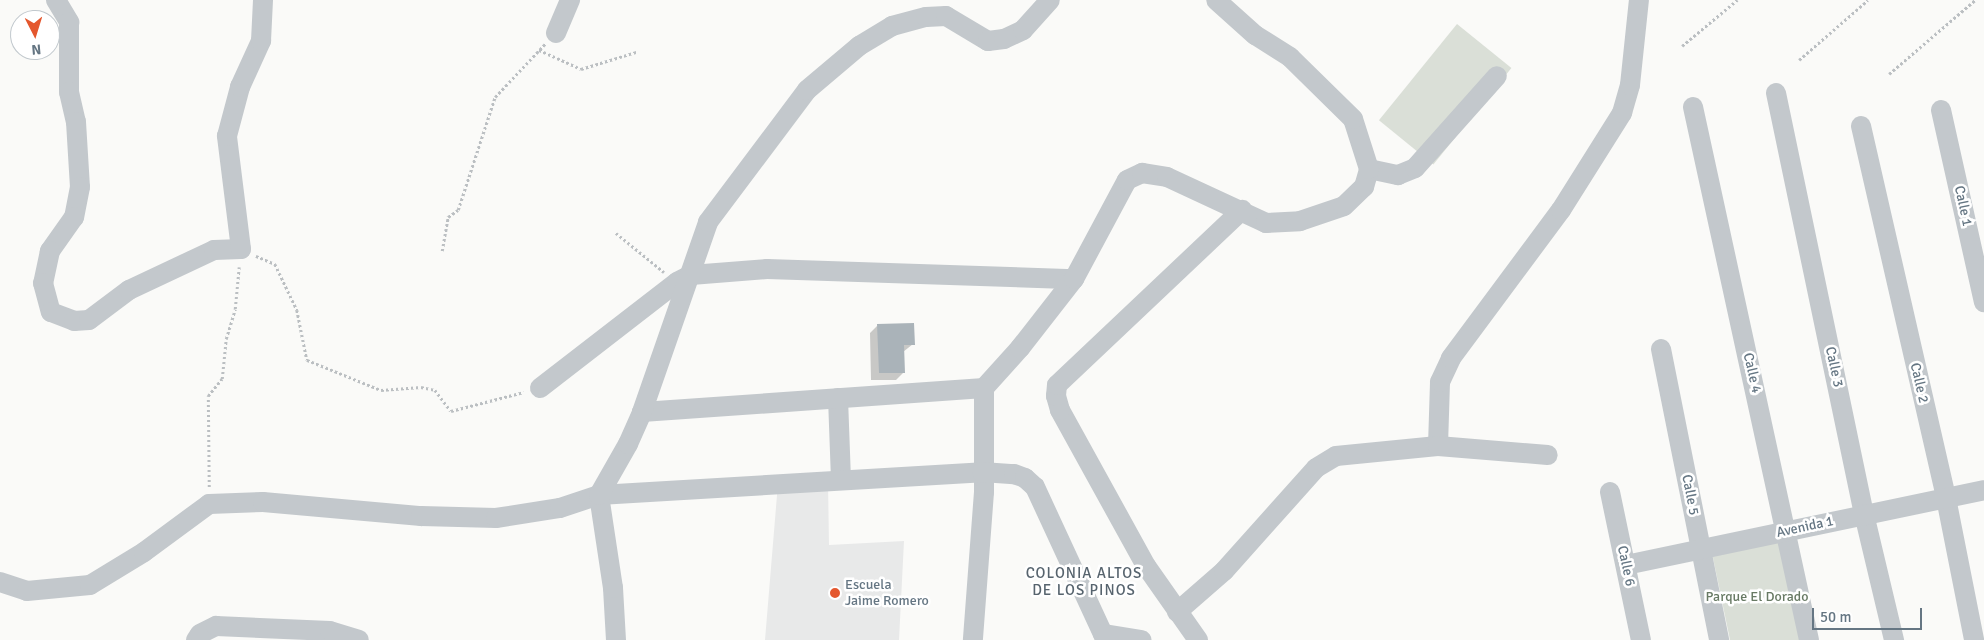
<!DOCTYPE html>
<style>
body{margin:0}
#map{position:relative;width:1984px;height:640px;overflow:hidden;background:#fafaf8;font-family:Signika,sans-serif}
div>[style]{position:absolute}
.built>*{inset:0;background:#e8e9e9}
.green>*{inset:0;background:#dadfd7;transform-origin:0 0}
.shadow>*{inset:0;background:#0003}
.building>*{inset:0;background:#aab3b9}
.path>*{height:2.5px;margin-top:-1.25px;transform-origin:0;background:repeating-linear-gradient(90deg,#bbbfc2 0 2.5px,transparent 0 5px)}
.minor>*{height:20px;margin:-10px;padding:0 10px;transform-origin:10px;border-radius:10px;background:#c3c8cc}
.dots>*{width:14px;height:14px;translate:-50% -50%;box-sizing:border-box;border:2px solid #fff;border-radius:50%}
span{translate:-50% -50%;white-space:nowrap;text-align:center;line-height:1.15;-webkit-text-stroke:5px #fff;paint-order:stroke}
.street-label{font-size:14px;color:#657683}
.poi-label{font-size:14px;color:#657683}
.left{translate:0 -50%;text-align:left}
.park-label{font-size:14px;color:#687a64}
.neighbourhood-label{font-size:15px;color:#57646e;letter-spacing:1px}
.north{position:absolute;left:10px;top:10px;width:50px;height:50px;box-sizing:border-box;background:#fff;border:1px solid #c1c8cd;border-radius:50%;rotate:175deg;font-size:14px;font-weight:700;line-height:20px;text-align:center;color:#657683}
.north::after{content:'';display:block;margin:auto;width:18px;height:22px;background:#e4572e;clip-path:polygon(50% 0,100% 100%,50% 72%,0 100%)}
.scale{position:absolute;left:1812px;top:608px;width:110px;height:22px;box-sizing:border-box;border:2px solid #657683;border-top:0;padding-left:6px;font-size:15px;line-height:18px;white-space:nowrap;color:#657683;-webkit-text-stroke:4px #fff;paint-order:stroke}
</style>
<div id="map">
<div class="built">
<div style="clip-path:polygon(828px 482px,829px 545px,904px 541px,899px 640px,765px 640px,778px 483px)"></div>
</div>
<div class="green">
<div style="left:1457px;top:24px;width:70px;height:124px;rotate:39deg"></div>
<div style="clip-path:polygon(1781px 539px,1802px 640px,1730px 640px,1712px 553px)"></div>
</div>
<div class="shadow">
<div style="clip-path:polygon(877px 326px,913px 344px,903px 352px,904px 372px,896px 380px,871px 380px,870px 333px)"></div>
</div>
<div class="building">
<div style="clip-path:polygon(914px 323px,915px 345px,904px 345px,905px 373px,879px 373px,877px 324px)"></div>
</div>
<div class="path">
<div style="left:1682px;top:46px;width:72px;rotate:-39.9deg"></div>
<div style="left:539px;top:50px;width:46px;rotate:24.3deg"></div>
<div style="left:581px;top:69px;width:58px;rotate:-17.2deg"></div>
<div style="left:1799px;top:60px;width:91px;rotate:-41deg"></div>
<div style="left:1889px;top:74px;width:113px;rotate:-40.7deg"></div>
<div style="left:616px;top:233px;width:62px;rotate:39.1deg"></div>
<div style="left:442px;top:251px;width:35px;rotate:-80deg"></div>
<div style="left:448px;top:217px;width:12px;rotate:-35deg"></div>
<div style="left:458px;top:210px;width:119px;rotate:-71.9deg"></div>
<div style="left:495px;top:97px;width:73px;rotate:-46.7deg"></div>
<div style="left:256px;top:256px;width:21px;rotate:23deg"></div>
<div style="left:275px;top:264px;width:51px;rotate:64.4deg"></div>
<div style="left:297px;top:310px;width:51px;rotate:78.7deg"></div>
<div style="left:307px;top:360px;width:80px;rotate:22.1deg"></div>
<div style="left:381px;top:390px;width:40px;rotate:-4.3deg"></div>
<div style="left:421px;top:387px;width:14px;rotate:12deg"></div>
<div style="left:435px;top:390px;width:26px;rotate:53deg"></div>
<div style="left:451px;top:411px;width:75px;rotate:-14.6deg"></div>
<div style="left:209px;top:487px;width:91px;rotate:-90.6deg"></div>
<div style="left:208px;top:396px;width:22px;rotate:-51deg"></div>
<div style="left:222px;top:379px;width:40px;rotate:-84.3deg"></div>
<div style="left:226px;top:339px;width:31px;rotate:-73deg"></div>
<div style="left:235px;top:309px;width:42px;rotate:-84.6deg"></div>
</div>
<div class="minor">
<div style="left:56px;top:0;width:26px;rotate:59deg"></div>
<div style="left:69px;top:22px;width:70px;rotate:90deg"></div>
<div style="left:69px;top:92px;width:31px;rotate:77deg"></div>
<div style="left:76px;top:122px;width:65px;rotate:86.5deg"></div>
<div style="left:80px;top:187px;width:31px;rotate:101deg"></div>
<div style="left:74px;top:217px;width:42px;rotate:125.2deg"></div>
<div style="left:50px;top:251px;width:33px;rotate:102deg"></div>
<div style="left:43px;top:283px;width:30px;rotate:75deg"></div>
<div style="left:51px;top:312px;width:25px;rotate:21deg"></div>
<div style="left:74px;top:321px;width:15px;rotate:-4deg"></div>
<div style="left:89px;top:320px;width:50px;rotate:-36.9deg"></div>
<div style="left:129px;top:290px;width:94px;rotate:-25.2deg"></div>
<div style="left:214px;top:250px;width:27px;rotate:-2deg"></div>
<div style="left:241px;top:249px;width:114px;rotate:-97.1deg"></div>
<div style="left:227px;top:136px;width:51px;rotate:-75.1deg"></div>
<div style="left:240px;top:87px;width:51px;rotate:-65.5deg"></div>
<div style="left:261px;top:41px;width:41px;rotate:-87.2deg"></div>
<div style="left:556px;top:33px;width:36px;rotate:-67deg"></div>
<div style="left:1776px;top:93px;width:430px;rotate:78.2deg"></div>
<div style="left:1864px;top:514px;width:130px;rotate:76.6deg"></div>
<div style="left:1693px;top:107px;width:545px;rotate:77.72deg"></div>
<div style="left:1941px;top:110px;width:197px;rotate:77.4deg"></div>
<div style="left:1861px;top:126px;width:382px;rotate:77.1deg"></div>
<div style="left:1946px;top:498px;width:145px;rotate:78.8deg"></div>
<div style="left:1369px;top:169px;width:30px;rotate:12deg"></div>
<div style="left:1398px;top:175px;width:18px;rotate:-22deg"></div>
<div style="left:1415px;top:168px;width:123px;rotate:-48.3deg"></div>
<div style="left:1661px;top:349px;width:297px;rotate:78.7deg"></div>
<div style="left:540px;top:388px;width:173px;rotate:-37.7deg"></div>
<div style="left:677px;top:282px;width:16px;rotate:-27deg"></div>
<div style="left:691px;top:275px;width:76px;rotate:-4.5deg"></div>
<div style="left:767px;top:269px;width:307px;rotate:1.9deg"></div>
<div style="left:984px;top:388px;width:54px;rotate:-48deg"></div>
<div style="left:1020px;top:348px;width:88px;rotate:-52deg"></div>
<div style="left:1074px;top:279px;width:112px;rotate:-61.8deg"></div>
<div style="left:1127px;top:180px;width:17px;rotate:-25deg"></div>
<div style="left:1142px;top:173px;width:25px;rotate:9deg"></div>
<div style="left:1167px;top:177px;width:109px;rotate:24.9deg"></div>
<div style="left:1266px;top:223px;width:34px;rotate:-3deg"></div>
<div style="left:1300px;top:221px;width:46px;rotate:-18.8deg"></div>
<div style="left:1344px;top:206px;width:28px;rotate:-44deg"></div>
<div style="left:1364px;top:187px;width:19px;rotate:-74deg"></div>
<div style="left:1369px;top:169px;width:52px;rotate:-107.7deg"></div>
<div style="left:1353px;top:119px;width:88px;rotate:-135.5deg"></div>
<div style="left:1290px;top:57px;width:41px;rotate:-147.8deg"></div>
<div style="left:1255px;top:35px;width:52px;rotate:-138.1deg"></div>
<div style="left:838px;top:398px;width:82px;rotate:87.9deg"></div>
<div style="left:642px;top:412px;width:343px;rotate:-4deg"></div>
<div style="left:984px;top:388px;width:104px;rotate:90deg"></div>
<div style="left:984px;top:492px;width:148px;rotate:94.3deg"></div>
<div style="left:1438px;top:446px;width:64px;rotate:-88.2deg"></div>
<div style="left:1440px;top:382px;width:26px;rotate:-65deg"></div>
<div style="left:1451px;top:358px;width:184px;rotate:-53.4deg"></div>
<div style="left:1561px;top:210px;width:115px;rotate:-57.8deg"></div>
<div style="left:1622px;top:113px;width:29px;rotate:-74deg"></div>
<div style="left:1630px;top:85px;width:85px;rotate:-84deg"></div>
<div style="left:1610px;top:492px;width:151px;rotate:78.2deg"></div>
<div style="left:1626px;top:565px;width:366px;rotate:-11.8deg"></div>
<div style="left:0;top:582px;width:28px;rotate:18deg"></div>
<div style="left:27px;top:591px;width:63px;rotate:-5.4deg"></div>
<div style="left:90px;top:585px;width:63px;rotate:-31.4deg"></div>
<div style="left:144px;top:552px;width:81px;rotate:-36.4deg"></div>
<div style="left:209px;top:504px;width:54px;rotate:-2.1deg"></div>
<div style="left:263px;top:502px;width:159px;rotate:5.1deg"></div>
<div style="left:421px;top:516px;width:75px;rotate:1.5deg"></div>
<div style="left:496px;top:518px;width:65px;rotate:-8.9deg"></div>
<div style="left:560px;top:508px;width:41px;rotate:-18.4deg"></div>
<div style="left:599px;top:495px;width:384px;rotate:-3.4deg"></div>
<div style="left:982px;top:472px;width:32px;rotate:4deg"></div>
<div style="left:1014px;top:474px;width:12px;rotate:20deg"></div>
<div style="left:1025px;top:478px;width:13px;rotate:42deg"></div>
<div style="left:1035px;top:487px;width:162px;rotate:65.2deg"></div>
<div style="left:1103px;top:634px;width:39px;rotate:9deg"></div>
<div style="left:1177px;top:612px;width:62px;rotate:-41.1deg"></div>
<div style="left:1224px;top:571px;width:138px;rotate:-48.2deg"></div>
<div style="left:1316px;top:468px;width:23px;rotate:-31deg"></div>
<div style="left:1336px;top:456px;width:102px;rotate:-5.6deg"></div>
<div style="left:1438px;top:446px;width:110px;rotate:4.7deg"></div>
<div style="left:196px;top:640px;width:7px;rotate:-56deg"></div>
<div style="left:200px;top:634px;width:18px;rotate:-27deg"></div>
<div style="left:216px;top:626px;width:114px;rotate:2.5deg"></div>
<div style="left:330px;top:631px;width:30px;rotate:17deg"></div>
<div style="left:616px;top:640px;width:52px;rotate:-93.3deg"></div>
<div style="left:613px;top:588px;width:94px;rotate:-98.6deg"></div>
<div style="left:599px;top:495px;width:59px;rotate:-60.4deg"></div>
<div style="left:628px;top:444px;width:35px;rotate:-66deg"></div>
<div style="left:642px;top:412px;width:201px;rotate:-70.8deg"></div>
<div style="left:708px;top:222px;width:165px;rotate:-53.1deg"></div>
<div style="left:807px;top:90px;width:68px;rotate:-40.2deg"></div>
<div style="left:859px;top:46px;width:39px;rotate:-31deg"></div>
<div style="left:892px;top:26px;width:35px;rotate:-15deg"></div>
<div style="left:926px;top:17px;width:20px;rotate:-3deg"></div>
<div style="left:946px;top:16px;width:49px;rotate:30.8deg"></div>
<div style="left:988px;top:41px;width:16px;rotate:-7deg"></div>
<div style="left:1004px;top:39px;width:21px;rotate:-25deg"></div>
<div style="left:1023px;top:30px;width:40px;rotate:-48deg"></div>
<div style="left:1198px;top:640px;width:90px;rotate:-125.1deg"></div>
<div style="left:1146px;top:566px;width:178px;rotate:-118.9deg"></div>
<div style="left:1060px;top:410px;width:15px;rotate:-106deg"></div>
<div style="left:1056px;top:396px;width:11px;rotate:-85deg"></div>
<div style="left:1057px;top:385px;width:255px;rotate:-43.4deg"></div>
</div>
<div class="dots">
<div style="left:835px;top:593px;background:#e4572e"></div>
</div>
<div class="street-label">
<span style="left:1963px;top:206px;rotate:78deg">Calle 1</span>
<span style="left:1834px;top:367px;rotate:78deg">Calle 3</span>
<span style="left:1752px;top:373px;rotate:77deg">Calle 4</span>
<span style="left:1919px;top:383px;rotate:77deg">Calle 2</span>
<span style="left:1690px;top:495px;rotate:79deg">Calle 5</span>
<span style="left:1805px;top:527px;rotate:-12deg">Avenida 1</span>
<span style="left:1626px;top:566px;rotate:78deg">Calle 6</span>
</div>
<div class="poi-label">
<span class="left" style="left:845px;top:593px">Escuela<br>Jaime Romero</span>
</div>
<div class="park-label">
<span style="left:1757px;top:597px">Parque El Dorado</span>
</div>
<div class="neighbourhood-label">
<span style="left:1084px;top:582px">COLONIA ALTOS<br>DE LOS PINOS</span>
</div>
<div class="north">N</div>
<div class="scale">50 m</div>
</div>
